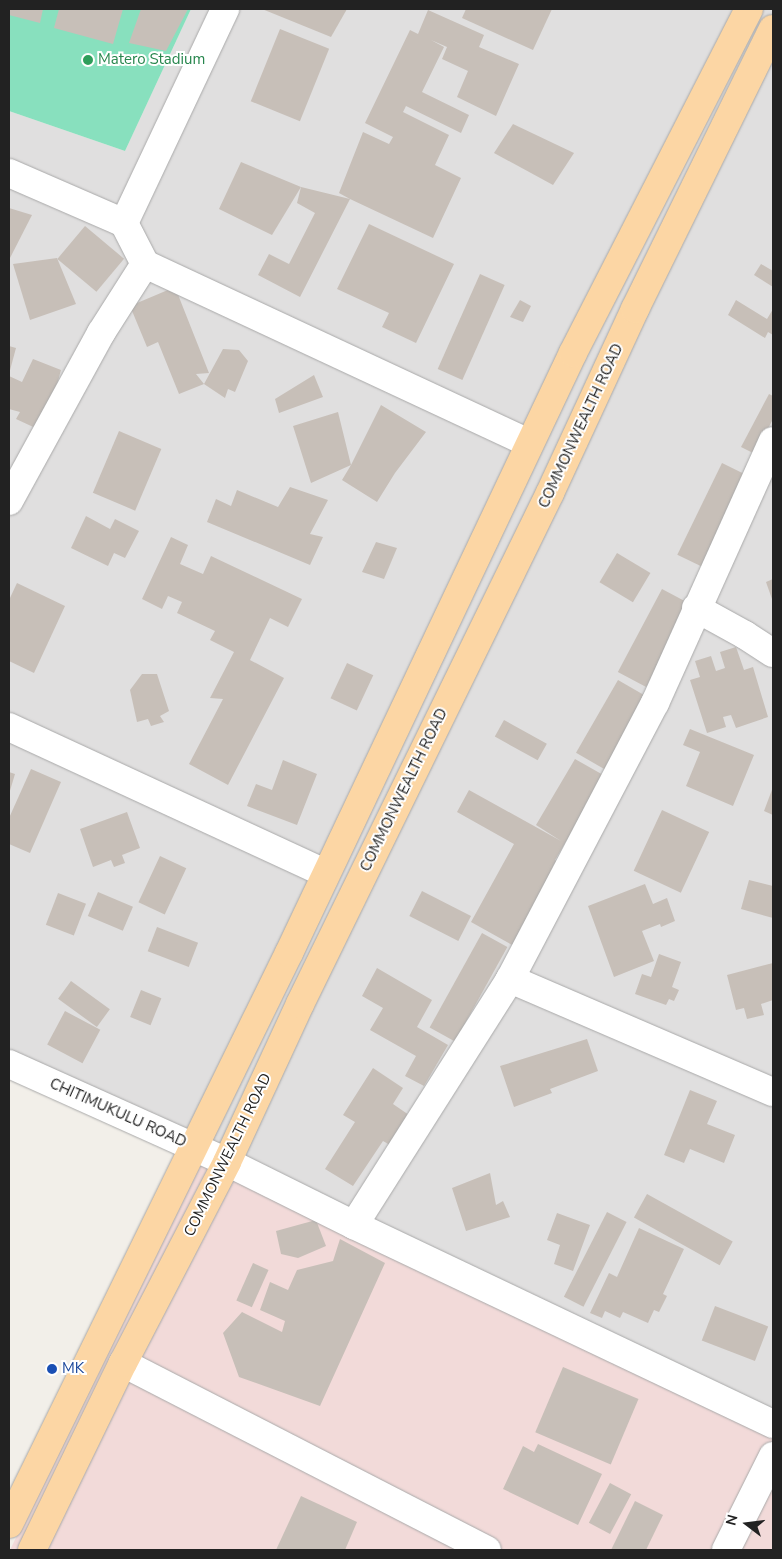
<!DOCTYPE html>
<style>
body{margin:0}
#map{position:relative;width:782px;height:1559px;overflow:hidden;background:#f2efe9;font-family:"Nunito Sans",sans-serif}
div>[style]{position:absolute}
.residential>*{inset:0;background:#e0dfdf}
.commercial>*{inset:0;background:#f2dad9}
.pitch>*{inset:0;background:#88e0be}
.building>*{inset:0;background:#c7bfb8;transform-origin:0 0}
.roads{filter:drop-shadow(0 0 1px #a9a9a9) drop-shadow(0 0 1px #a9a9a9)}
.minor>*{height:28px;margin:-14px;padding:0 14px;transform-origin:14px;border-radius:14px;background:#fff}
.major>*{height:28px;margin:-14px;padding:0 14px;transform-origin:14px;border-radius:14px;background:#fcd6a4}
.dots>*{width:14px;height:14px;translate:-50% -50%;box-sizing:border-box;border:2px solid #fff;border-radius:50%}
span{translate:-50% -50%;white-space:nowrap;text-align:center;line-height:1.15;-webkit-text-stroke:4px #fff;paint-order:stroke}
.leisure-label{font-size:15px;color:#27864d}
.left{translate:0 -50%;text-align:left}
.street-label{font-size:15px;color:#222}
.transit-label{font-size:15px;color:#164399}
.frame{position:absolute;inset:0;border:10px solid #222;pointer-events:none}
.north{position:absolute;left:722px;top:1499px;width:50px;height:50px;-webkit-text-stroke:4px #fff;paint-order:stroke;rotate:285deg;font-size:14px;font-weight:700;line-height:20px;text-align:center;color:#222}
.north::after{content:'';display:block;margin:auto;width:18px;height:22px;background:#222;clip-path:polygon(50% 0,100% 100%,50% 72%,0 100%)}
</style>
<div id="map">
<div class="residential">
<div style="clip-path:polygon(191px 9px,773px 9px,773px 1426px,9px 1055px,9px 111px,125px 151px)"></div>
</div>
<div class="commercial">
<div style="clip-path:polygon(208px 1146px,773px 1424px,773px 1550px,10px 1550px)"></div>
</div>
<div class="pitch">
<div style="clip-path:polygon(9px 9px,191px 9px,125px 151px,9px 111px)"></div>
</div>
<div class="building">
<div style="clip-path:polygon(9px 9px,43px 9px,40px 23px,9px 15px)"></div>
<div style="clip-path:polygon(59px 9px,123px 9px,113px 44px,54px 28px)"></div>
<div style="clip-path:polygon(141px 9px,188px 9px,166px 51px,129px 43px)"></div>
<div style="clip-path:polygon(262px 9px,347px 9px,331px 37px)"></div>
<div style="clip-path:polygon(466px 9px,552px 9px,533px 50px,462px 18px)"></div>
<div style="clip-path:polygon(428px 10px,484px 35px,479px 47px,519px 64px,496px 116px,457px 97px,468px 71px,442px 59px,447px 47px,431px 40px,444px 47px,422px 92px,469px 115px,461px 133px,406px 106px,403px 112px,449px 135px,435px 165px,461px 178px,433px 238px,350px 199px,300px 297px,258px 275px,269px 254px,289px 264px,315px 213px,297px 203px,301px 187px,350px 199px,339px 193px,363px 132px,389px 144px,393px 137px,365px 123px,410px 30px,418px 34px)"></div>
<div style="left:280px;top:29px;width:53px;height:78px;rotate:22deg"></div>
<div style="clip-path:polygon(513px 124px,574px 153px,553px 185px,494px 153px)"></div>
<div style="clip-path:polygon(241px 162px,301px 187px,272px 235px,219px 209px)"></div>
<div style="clip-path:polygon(9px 208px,32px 215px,9px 260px)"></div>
<div style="clip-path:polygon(369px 224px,454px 264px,416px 343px,382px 327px,389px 313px,337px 289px)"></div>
<div style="left:85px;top:226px;width:51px;height:43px;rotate:40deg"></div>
<div style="clip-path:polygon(57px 258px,76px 304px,30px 320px,13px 264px)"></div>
<div style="clip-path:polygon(761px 264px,773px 271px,773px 287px,754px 275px)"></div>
<div style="left:480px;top:274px;width:27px;height:104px;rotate:24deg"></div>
<div style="clip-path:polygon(175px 287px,209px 373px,196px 374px,204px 384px,223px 349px,239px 350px,248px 361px,235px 392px,228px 389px,225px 398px,204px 384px,179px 394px,158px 342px,147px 347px,130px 306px)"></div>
<div style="clip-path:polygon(520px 300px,531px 306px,523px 322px,510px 317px)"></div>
<div style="clip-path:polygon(736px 300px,767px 319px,773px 309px,773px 335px,768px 332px,765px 338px,728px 315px)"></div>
<div style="clip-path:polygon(9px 346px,16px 348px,9px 374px)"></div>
<div style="clip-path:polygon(33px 359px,61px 370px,44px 432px,16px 419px,20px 412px,9px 409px,9px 376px,22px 382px)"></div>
<div style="clip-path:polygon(314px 375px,323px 397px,279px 413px,275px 399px)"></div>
<div style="clip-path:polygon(769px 394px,773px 396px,773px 419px,755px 454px,741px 447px)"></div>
<div style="clip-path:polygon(381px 405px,426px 432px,395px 473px,377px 502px,342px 480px,351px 465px,311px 483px,293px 426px,338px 412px,351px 465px)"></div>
<div style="left:119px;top:431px;width:46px;height:67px;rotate:23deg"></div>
<div style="left:722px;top:463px;width:30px;height:102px;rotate:26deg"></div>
<div style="clip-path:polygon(290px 487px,328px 500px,310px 534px,323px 537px,310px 565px,207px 522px,216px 499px,231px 506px,237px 490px,278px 507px)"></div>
<div style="clip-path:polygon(86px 516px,110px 529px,115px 519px,139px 531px,125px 558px,114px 553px,108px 566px,71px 548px)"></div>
<div style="clip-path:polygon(171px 537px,188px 545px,180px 564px,203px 574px,211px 556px,302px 599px,288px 627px,270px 618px,250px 660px,284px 678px,228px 785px,189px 764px,223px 699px,210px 698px,234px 652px,210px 640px,215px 631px,177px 613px,182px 602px,168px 596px,162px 609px,142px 599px)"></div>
<div style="clip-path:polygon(376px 542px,397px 548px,384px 579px,362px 572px)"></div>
<div style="left:617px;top:553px;width:39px;height:34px;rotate:31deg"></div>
<div style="clip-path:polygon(773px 579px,773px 602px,766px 582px)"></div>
<div style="clip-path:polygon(17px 583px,65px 606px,34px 673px,9px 661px,9px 600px)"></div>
<div style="left:662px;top:589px;width:32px;height:94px;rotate:28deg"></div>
<div style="clip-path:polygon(736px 647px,744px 670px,753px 667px,768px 717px,736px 728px,731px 715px,723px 717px,726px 727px,707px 733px,690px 680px,700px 677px,695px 661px,711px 656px,716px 671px,725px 668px,720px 652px)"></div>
<div style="left:347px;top:663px;width:29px;height:39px;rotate:25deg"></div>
<div style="clip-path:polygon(142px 674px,157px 674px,169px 711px,160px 716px,164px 722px,151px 726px,148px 719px,137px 722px,130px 690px)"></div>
<div style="left:618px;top:680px;width:36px;height:84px;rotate:30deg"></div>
<div style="left:504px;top:720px;width:49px;height:19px;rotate:29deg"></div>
<div style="clip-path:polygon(690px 729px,754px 755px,733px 806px,686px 786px,700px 752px,683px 745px)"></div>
<div style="clip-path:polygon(575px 759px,605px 776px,555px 860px,560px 863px,514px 946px,471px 922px,514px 844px,457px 812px,469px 790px,561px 841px,536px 825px)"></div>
<div style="clip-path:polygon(283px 760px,317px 774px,297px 825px,247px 806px,256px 784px,272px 790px)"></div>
<div style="clip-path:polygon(31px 769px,61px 782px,30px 853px,9px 844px,9px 818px)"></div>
<div style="clip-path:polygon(9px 772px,15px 774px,9px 794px)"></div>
<div style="clip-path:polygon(773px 787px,773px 815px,764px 811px)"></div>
<div style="left:662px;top:810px;width:52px;height:67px;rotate:25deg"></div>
<div style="clip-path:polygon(127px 812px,140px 848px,122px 855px,125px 863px,114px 867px,111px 860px,93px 867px,80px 829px)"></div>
<div style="left:160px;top:856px;width:29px;height:51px;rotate:25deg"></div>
<div style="clip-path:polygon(749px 880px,773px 886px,773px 918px,741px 909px)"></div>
<div style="clip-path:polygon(645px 884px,653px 904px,667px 898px,675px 921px,661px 927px,660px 924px,642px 931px,654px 961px,614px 977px,588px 906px)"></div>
<div style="left:422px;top:891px;width:55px;height:28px;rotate:27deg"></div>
<div style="left:98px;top:892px;width:38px;height:26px;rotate:23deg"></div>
<div style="left:58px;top:893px;width:30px;height:34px;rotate:21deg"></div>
<div style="left:157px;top:927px;width:44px;height:26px;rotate:21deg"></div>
<div style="left:482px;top:933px;width:29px;height:108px;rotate:29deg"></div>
<div style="clip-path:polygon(659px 954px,681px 962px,672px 987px,679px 990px,674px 1001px,669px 999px,666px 1005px,635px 994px,642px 974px,651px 977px)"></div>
<div style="clip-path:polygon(773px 963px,773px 1000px,761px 1004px,764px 1015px,747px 1019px,744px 1008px,736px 1010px,727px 975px)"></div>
<div style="clip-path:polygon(377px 968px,432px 1000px,417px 1027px,448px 1045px,424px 1086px,405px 1076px,416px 1056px,370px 1030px,383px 1008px,362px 996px)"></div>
<div style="left:71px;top:981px;width:48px;height:22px;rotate:36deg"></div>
<div style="left:141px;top:990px;width:22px;height:29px;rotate:22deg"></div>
<div style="left:65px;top:1011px;width:40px;height:38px;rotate:28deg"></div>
<div style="clip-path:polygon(587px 1039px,598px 1071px,550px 1089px,552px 1093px,514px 1107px,500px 1066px)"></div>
<div style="clip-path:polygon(373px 1068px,403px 1088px,393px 1104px,409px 1115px,390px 1145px,383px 1141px,353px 1186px,325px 1169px,355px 1122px,343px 1115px)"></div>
<div style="clip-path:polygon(690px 1090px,717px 1101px,707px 1124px,735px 1135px,724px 1163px,690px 1149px,684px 1163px,664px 1155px)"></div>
<div style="clip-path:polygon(490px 1173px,496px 1205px,503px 1201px,510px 1217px,466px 1231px,452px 1188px)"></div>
<div style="left:647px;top:1194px;width:98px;height:27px;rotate:29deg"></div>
<div style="left:607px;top:1212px;width:22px;height:95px;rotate:27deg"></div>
<div style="clip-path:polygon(557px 1213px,590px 1225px,573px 1271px,554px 1264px,560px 1245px,547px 1240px)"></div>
<div style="clip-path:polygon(316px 1220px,326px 1246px,298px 1258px,281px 1254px,276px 1231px)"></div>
<div style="clip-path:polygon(639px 1228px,684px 1249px,663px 1294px,667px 1296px,659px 1312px,654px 1310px,648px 1323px,623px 1312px,620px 1318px,605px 1311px,602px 1318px,590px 1313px,609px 1273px,617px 1277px)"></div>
<div style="clip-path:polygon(340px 1239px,385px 1263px,320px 1406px,239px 1377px,223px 1333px,242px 1312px,282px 1332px,285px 1321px,260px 1310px,270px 1282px,288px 1290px,297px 1270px,333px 1261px)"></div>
<div style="left:253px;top:1263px;width:17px;height:41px;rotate:24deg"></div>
<div style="left:715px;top:1306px;width:57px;height:37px;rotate:21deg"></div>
<div style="left:563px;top:1367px;width:82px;height:71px;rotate:23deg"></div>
<div style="clip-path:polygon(538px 1444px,602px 1474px,578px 1525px,503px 1489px,523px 1446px,534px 1452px)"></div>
<div style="left:610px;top:1483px;width:24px;height:45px;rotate:28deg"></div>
<div style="clip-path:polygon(301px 1496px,357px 1522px,345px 1550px,276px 1550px)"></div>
<div style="clip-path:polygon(635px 1501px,663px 1515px,646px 1550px,611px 1550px)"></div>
</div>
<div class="roads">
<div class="minor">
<div style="left:9px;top:173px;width:125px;rotate:23.5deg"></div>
<div style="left:145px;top:264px;width:424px;rotate:25deg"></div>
<div style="left:9px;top:501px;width:192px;rotate:-61.3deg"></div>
<div style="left:101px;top:333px;width:82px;rotate:-57.5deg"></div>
<div style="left:145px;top:264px;width:46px;rotate:-117.1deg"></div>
<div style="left:124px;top:223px;width:237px;rotate:-64.7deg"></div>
<div style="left:696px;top:608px;width:56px;rotate:28.9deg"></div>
<div style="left:745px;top:635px;width:33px;rotate:33deg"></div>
<div style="left:9px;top:727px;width:348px;rotate:24.8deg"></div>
<div style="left:510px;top:979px;width:286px;rotate:23.3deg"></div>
<div style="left:9px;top:1064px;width:239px;rotate:24.2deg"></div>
<div style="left:227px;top:1162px;width:142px;rotate:26.4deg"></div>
<div style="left:354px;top:1225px;width:464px;rotate:25.4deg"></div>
<div style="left:354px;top:1225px;width:291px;rotate:-57.6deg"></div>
<div style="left:510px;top:979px;width:312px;rotate:-62.3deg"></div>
<div style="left:655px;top:703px;width:287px;rotate:-65.8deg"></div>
<div style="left:123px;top:1363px;width:409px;rotate:27.2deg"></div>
<div style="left:726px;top:1550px;width:105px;rotate:-63.4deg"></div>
</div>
<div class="major">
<div style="left:9px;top:1524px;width:636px;rotate:-63.88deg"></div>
<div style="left:289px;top:953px;width:664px;rotate:-64.67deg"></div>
<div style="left:573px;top:353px;width:386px;rotate:-62.9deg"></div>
<div style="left:32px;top:1550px;width:208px;rotate:-64.1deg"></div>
<div style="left:123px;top:1363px;width:226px;rotate:-62.6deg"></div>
<div style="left:227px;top:1162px;width:174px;rotate:-65.2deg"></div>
<div style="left:300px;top:1004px;width:569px;rotate:-63.93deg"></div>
<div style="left:550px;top:493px;width:203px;rotate:-65.2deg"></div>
<div style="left:635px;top:309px;width:312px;rotate:-63.8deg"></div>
</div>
</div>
<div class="dots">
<div style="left:88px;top:60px;background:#2e9e5b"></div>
<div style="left:52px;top:1369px;background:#1a4fb4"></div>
</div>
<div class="leisure-label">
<span class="left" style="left:98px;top:60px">Matero Stadium</span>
</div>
<div class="street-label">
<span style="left:581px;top:426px;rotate:-65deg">COMMONWEALTH ROAD</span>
<span style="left:404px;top:790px;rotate:-64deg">COMMONWEALTH ROAD</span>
<span style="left:118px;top:1113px;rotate:24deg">CHITIMUKULU ROAD</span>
<span style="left:228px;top:1155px;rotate:-64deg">COMMONWEALTH ROAD</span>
</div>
<div class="transit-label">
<span class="left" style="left:62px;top:1369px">MK</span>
</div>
<div class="frame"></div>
<div class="north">N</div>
</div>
